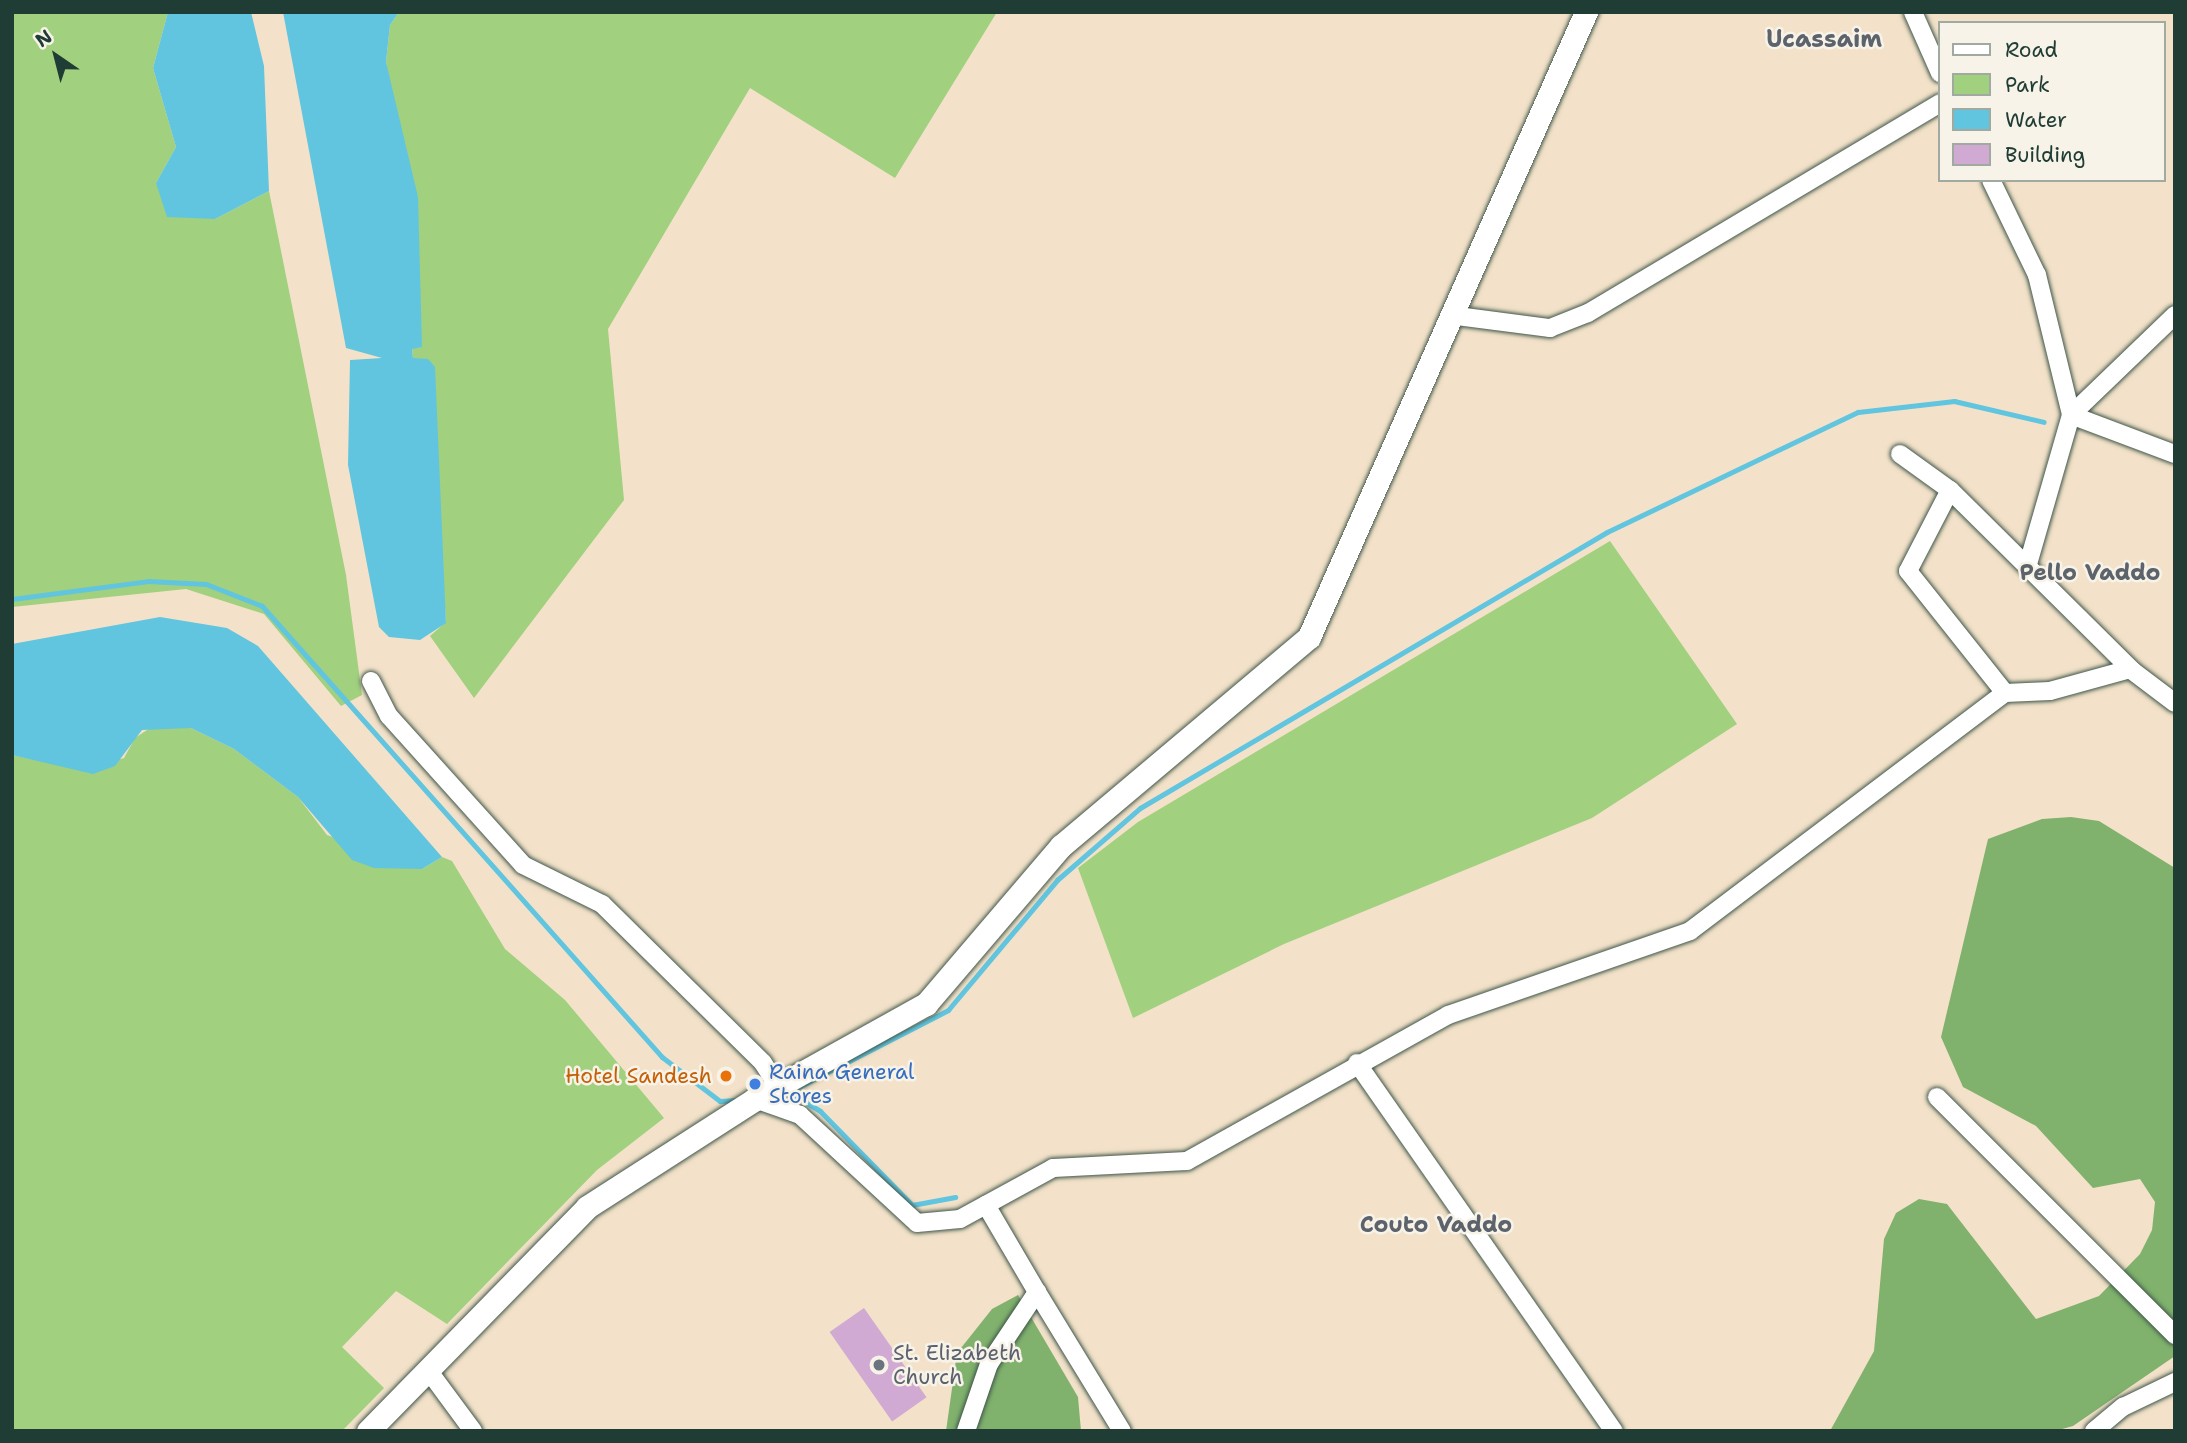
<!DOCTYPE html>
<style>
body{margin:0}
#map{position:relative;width:2187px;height:1443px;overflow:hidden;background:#f3e2c9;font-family:"Shantell Sans",sans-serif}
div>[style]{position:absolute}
.green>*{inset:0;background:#a1d07e}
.forest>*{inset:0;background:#80b26d}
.water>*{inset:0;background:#61c5df}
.stream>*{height:5px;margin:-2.5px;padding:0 2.5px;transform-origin:2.5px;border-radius:2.5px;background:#61c5df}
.building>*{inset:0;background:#d0aad2;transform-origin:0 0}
.roads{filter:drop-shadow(0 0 2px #3f564a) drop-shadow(0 0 2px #3f564a)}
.minor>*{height:18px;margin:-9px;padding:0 9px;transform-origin:9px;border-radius:9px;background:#fff}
.tertiary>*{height:23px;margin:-11.5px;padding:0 11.5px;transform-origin:11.5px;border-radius:11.5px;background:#fff}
.dots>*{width:19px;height:19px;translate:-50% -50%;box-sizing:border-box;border:4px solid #f7f3e8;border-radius:50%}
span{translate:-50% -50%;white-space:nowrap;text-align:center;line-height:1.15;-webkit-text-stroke:5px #f7f3e8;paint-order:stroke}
.shop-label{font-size:21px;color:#366cbe}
.left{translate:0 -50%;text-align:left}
.food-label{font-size:21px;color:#c56008}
.right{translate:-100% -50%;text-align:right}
.worship-label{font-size:21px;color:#5b616d}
.neighbourhood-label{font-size:23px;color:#5d636b;font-weight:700}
.quarter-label{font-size:24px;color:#5d636b;font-weight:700}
.frame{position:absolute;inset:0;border:14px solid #1f3d34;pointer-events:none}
.legend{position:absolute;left:1938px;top:21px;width:228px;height:161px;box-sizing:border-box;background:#f7f3e8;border:2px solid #a1aaa0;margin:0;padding:9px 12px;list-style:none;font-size:21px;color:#1f3d34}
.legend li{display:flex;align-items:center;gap:14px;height:35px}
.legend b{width:35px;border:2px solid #a1aaa0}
.north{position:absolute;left:21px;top:21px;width:70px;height:70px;-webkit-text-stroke:5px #f7f3e8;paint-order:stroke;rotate:325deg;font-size:19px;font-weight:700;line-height:28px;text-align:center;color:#1f3d34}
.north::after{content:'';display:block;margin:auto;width:24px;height:32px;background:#1f3d34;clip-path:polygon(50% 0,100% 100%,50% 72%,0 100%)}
</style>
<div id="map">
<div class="green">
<div style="clip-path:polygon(12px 12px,168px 12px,153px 68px,176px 147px,156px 183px,215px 219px,269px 191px,346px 575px,362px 695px,341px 706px,264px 614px,186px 589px,12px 607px)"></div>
<div style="clip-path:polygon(399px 12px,997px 12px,895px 178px,750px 88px,608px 329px,624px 500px,474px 698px,430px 636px,446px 622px,428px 359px,413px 359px,412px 348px,421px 347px,386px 62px,390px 25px)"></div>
<div style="clip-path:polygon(1610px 541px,1737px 724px,1592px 818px,1284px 944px,1133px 1018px,1078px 868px,1138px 822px)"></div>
<div style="clip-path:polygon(153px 726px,191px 728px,234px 749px,298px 797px,327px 835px,422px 869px,442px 857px,452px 861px,505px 949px,565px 1000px,664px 1118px,597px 1170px,447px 1324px,396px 1291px,342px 1347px,384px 1388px,342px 1431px,12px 1431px,12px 755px,83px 770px,124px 758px,135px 738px)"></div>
</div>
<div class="forest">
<div style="clip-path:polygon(2071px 817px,2099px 821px,2175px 868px,2175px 1356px,2073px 1426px,2055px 1431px,1830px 1431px,1874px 1351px,1884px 1239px,1896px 1213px,1919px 1199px,1947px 1204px,2036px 1319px,2099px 1296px,2140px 1254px,2152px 1230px,2155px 1202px,2140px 1179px,2093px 1188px,2036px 1126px,1963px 1087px,1941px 1037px,1988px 839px,2042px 819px)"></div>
<div style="clip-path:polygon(1018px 1295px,1078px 1397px,1081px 1431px,946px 1431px,957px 1353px,992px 1309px)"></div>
</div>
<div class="water">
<div style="clip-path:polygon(168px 12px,251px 12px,264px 66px,269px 191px,215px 219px,167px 217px,156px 183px,176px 147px,153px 68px)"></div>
<div style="clip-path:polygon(283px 12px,399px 12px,390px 25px,386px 62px,418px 197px,422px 347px,412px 349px,413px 358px,428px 359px,435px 367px,446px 623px,420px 640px,389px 637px,379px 627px,348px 465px,350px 360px,382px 358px,346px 348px)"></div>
<div style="clip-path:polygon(160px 617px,227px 628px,258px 646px,442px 857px,422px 869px,374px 868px,352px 860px,298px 797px,234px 749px,191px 728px,142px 730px,115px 766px,93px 774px,12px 755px,12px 644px)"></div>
</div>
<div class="stream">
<div style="left:12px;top:599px;width:137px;rotate:-7.5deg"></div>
<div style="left:148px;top:581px;width:58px;rotate:3deg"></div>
<div style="left:206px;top:584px;width:60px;rotate:21.4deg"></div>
<div style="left:262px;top:606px;width:603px;rotate:48.43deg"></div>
<div style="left:662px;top:1057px;width:73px;rotate:37.2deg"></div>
<div style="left:720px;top:1101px;width:16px;rotate:-4deg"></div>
<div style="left:792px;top:1094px;width:33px;rotate:31deg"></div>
<div style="left:820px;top:1111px;width:132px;rotate:45.6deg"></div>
<div style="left:912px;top:1205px;width:44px;rotate:-10.5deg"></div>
<div style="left:781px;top:1096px;width:188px;rotate:-27.2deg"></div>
<div style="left:948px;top:1010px;width:170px;rotate:-50deg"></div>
<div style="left:1057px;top:880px;width:110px;rotate:-40.9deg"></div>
<div style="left:1140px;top:808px;width:542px;rotate:-30.58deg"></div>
<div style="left:1607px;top:532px;width:278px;rotate:-25.6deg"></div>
<div style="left:1858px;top:412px;width:97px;rotate:-6.5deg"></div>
<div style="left:1954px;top:401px;width:92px;rotate:13.1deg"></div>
</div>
<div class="building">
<div style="left:864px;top:1308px;width:109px;height:42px;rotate:55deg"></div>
</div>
<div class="roads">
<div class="minor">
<div style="left:1913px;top:12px;width:67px;rotate:66.1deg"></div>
<div style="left:1991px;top:180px;width:106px;rotate:64.2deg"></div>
<div style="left:2037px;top:275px;width:144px;rotate:76.3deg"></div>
<div style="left:2071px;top:415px;width:155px;rotate:106.1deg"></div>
<div style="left:2175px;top:315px;width:144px;rotate:136.1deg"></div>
<div style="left:2071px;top:415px;width:111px;rotate:20.6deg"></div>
<div style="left:1457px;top:316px;width:94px;rotate:7.4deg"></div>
<div style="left:1550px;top:328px;width:41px;rotate:-21.5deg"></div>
<div style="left:1588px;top:313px;width:410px;rotate:-30.8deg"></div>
<div style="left:1900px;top:454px;width:62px;rotate:35.8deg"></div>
<div style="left:1950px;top:490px;width:257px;rotate:44.7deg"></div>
<div style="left:1950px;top:490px;width:91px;rotate:117.4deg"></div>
<div style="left:1908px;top:571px;width:156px;rotate:51.5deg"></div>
<div style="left:371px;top:681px;width:39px;rotate:63deg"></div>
<div style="left:389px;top:716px;width:200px;rotate:48deg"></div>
<div style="left:523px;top:865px;width:88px;rotate:26.3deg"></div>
<div style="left:602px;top:904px;width:226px;rotate:44.6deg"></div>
<div style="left:763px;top:1063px;width:30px;rotate:57deg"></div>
<div style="left:1357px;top:1063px;width:449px;rotate:55.1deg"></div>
<div style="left:1937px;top:1097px;width:337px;rotate:45deg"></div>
<div style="left:755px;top:1099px;width:48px;rotate:19.6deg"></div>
<div style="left:800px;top:1115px;width:159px;rotate:42.7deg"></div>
<div style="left:917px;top:1223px;width:43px;rotate:-5.3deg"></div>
<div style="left:960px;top:1219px;width:106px;rotate:-28.7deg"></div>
<div style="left:1053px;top:1168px;width:134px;rotate:-3deg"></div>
<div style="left:1187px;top:1161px;width:299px;rotate:-29.2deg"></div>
<div style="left:1448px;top:1015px;width:256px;rotate:-19.1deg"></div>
<div style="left:1690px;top:931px;width:395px;rotate:-37.1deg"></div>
<div style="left:2005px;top:693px;width:45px;rotate:-2.5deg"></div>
<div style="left:2050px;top:691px;width:83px;rotate:-15.4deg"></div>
<div style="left:2130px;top:669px;width:56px;rotate:37.1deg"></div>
<div style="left:1037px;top:1292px;width:163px;rotate:58.6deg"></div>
<div style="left:428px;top:1370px;width:76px;rotate:53.6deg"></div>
<div style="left:966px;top:1431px;width:71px;rotate:-71.1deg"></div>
<div style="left:989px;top:1364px;width:87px;rotate:-56.3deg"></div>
<div style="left:1037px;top:1292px;width:101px;rotate:-120.4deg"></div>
<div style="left:2094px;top:1431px;width:38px;rotate:-40deg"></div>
<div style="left:2123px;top:1407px;width:58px;rotate:-25.7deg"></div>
</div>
<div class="tertiary">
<div style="left:368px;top:1431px;width:313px;rotate:-45.6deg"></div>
<div style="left:587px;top:1207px;width:200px;rotate:-32.7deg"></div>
<div style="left:755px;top:1099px;width:196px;rotate:-29.1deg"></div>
<div style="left:926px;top:1004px;width:208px;rotate:-49.5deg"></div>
<div style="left:1061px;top:846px;width:324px;rotate:-40.1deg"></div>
<div style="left:1309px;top:637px;width:684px;rotate:-66.1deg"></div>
</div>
</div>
<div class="dots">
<div style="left:726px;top:1076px;background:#e8710a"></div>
<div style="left:755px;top:1084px;background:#3f7fe0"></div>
<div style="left:879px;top:1365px;background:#6b7280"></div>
</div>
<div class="shop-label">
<span class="left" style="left:769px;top:1084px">Raina General<br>Stores</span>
</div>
<div class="food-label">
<span class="right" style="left:712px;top:1076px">Hotel Sandesh</span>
</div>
<div class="worship-label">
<span class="left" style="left:893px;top:1365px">St. Elizabeth<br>Church</span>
</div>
<div class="neighbourhood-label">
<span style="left:2090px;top:572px">Pello Vaddo</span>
<span style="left:1436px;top:1224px">Couto Vaddo</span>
</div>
<div class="quarter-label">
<span style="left:1824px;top:40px">Ucassaim</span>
</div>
<div class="frame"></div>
<ul class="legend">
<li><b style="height:9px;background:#fff"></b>Road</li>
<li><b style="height:19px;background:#a1d07e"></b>Park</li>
<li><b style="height:19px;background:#61c5df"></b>Water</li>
<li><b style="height:19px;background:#d0aad2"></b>Building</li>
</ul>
<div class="north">N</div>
</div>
